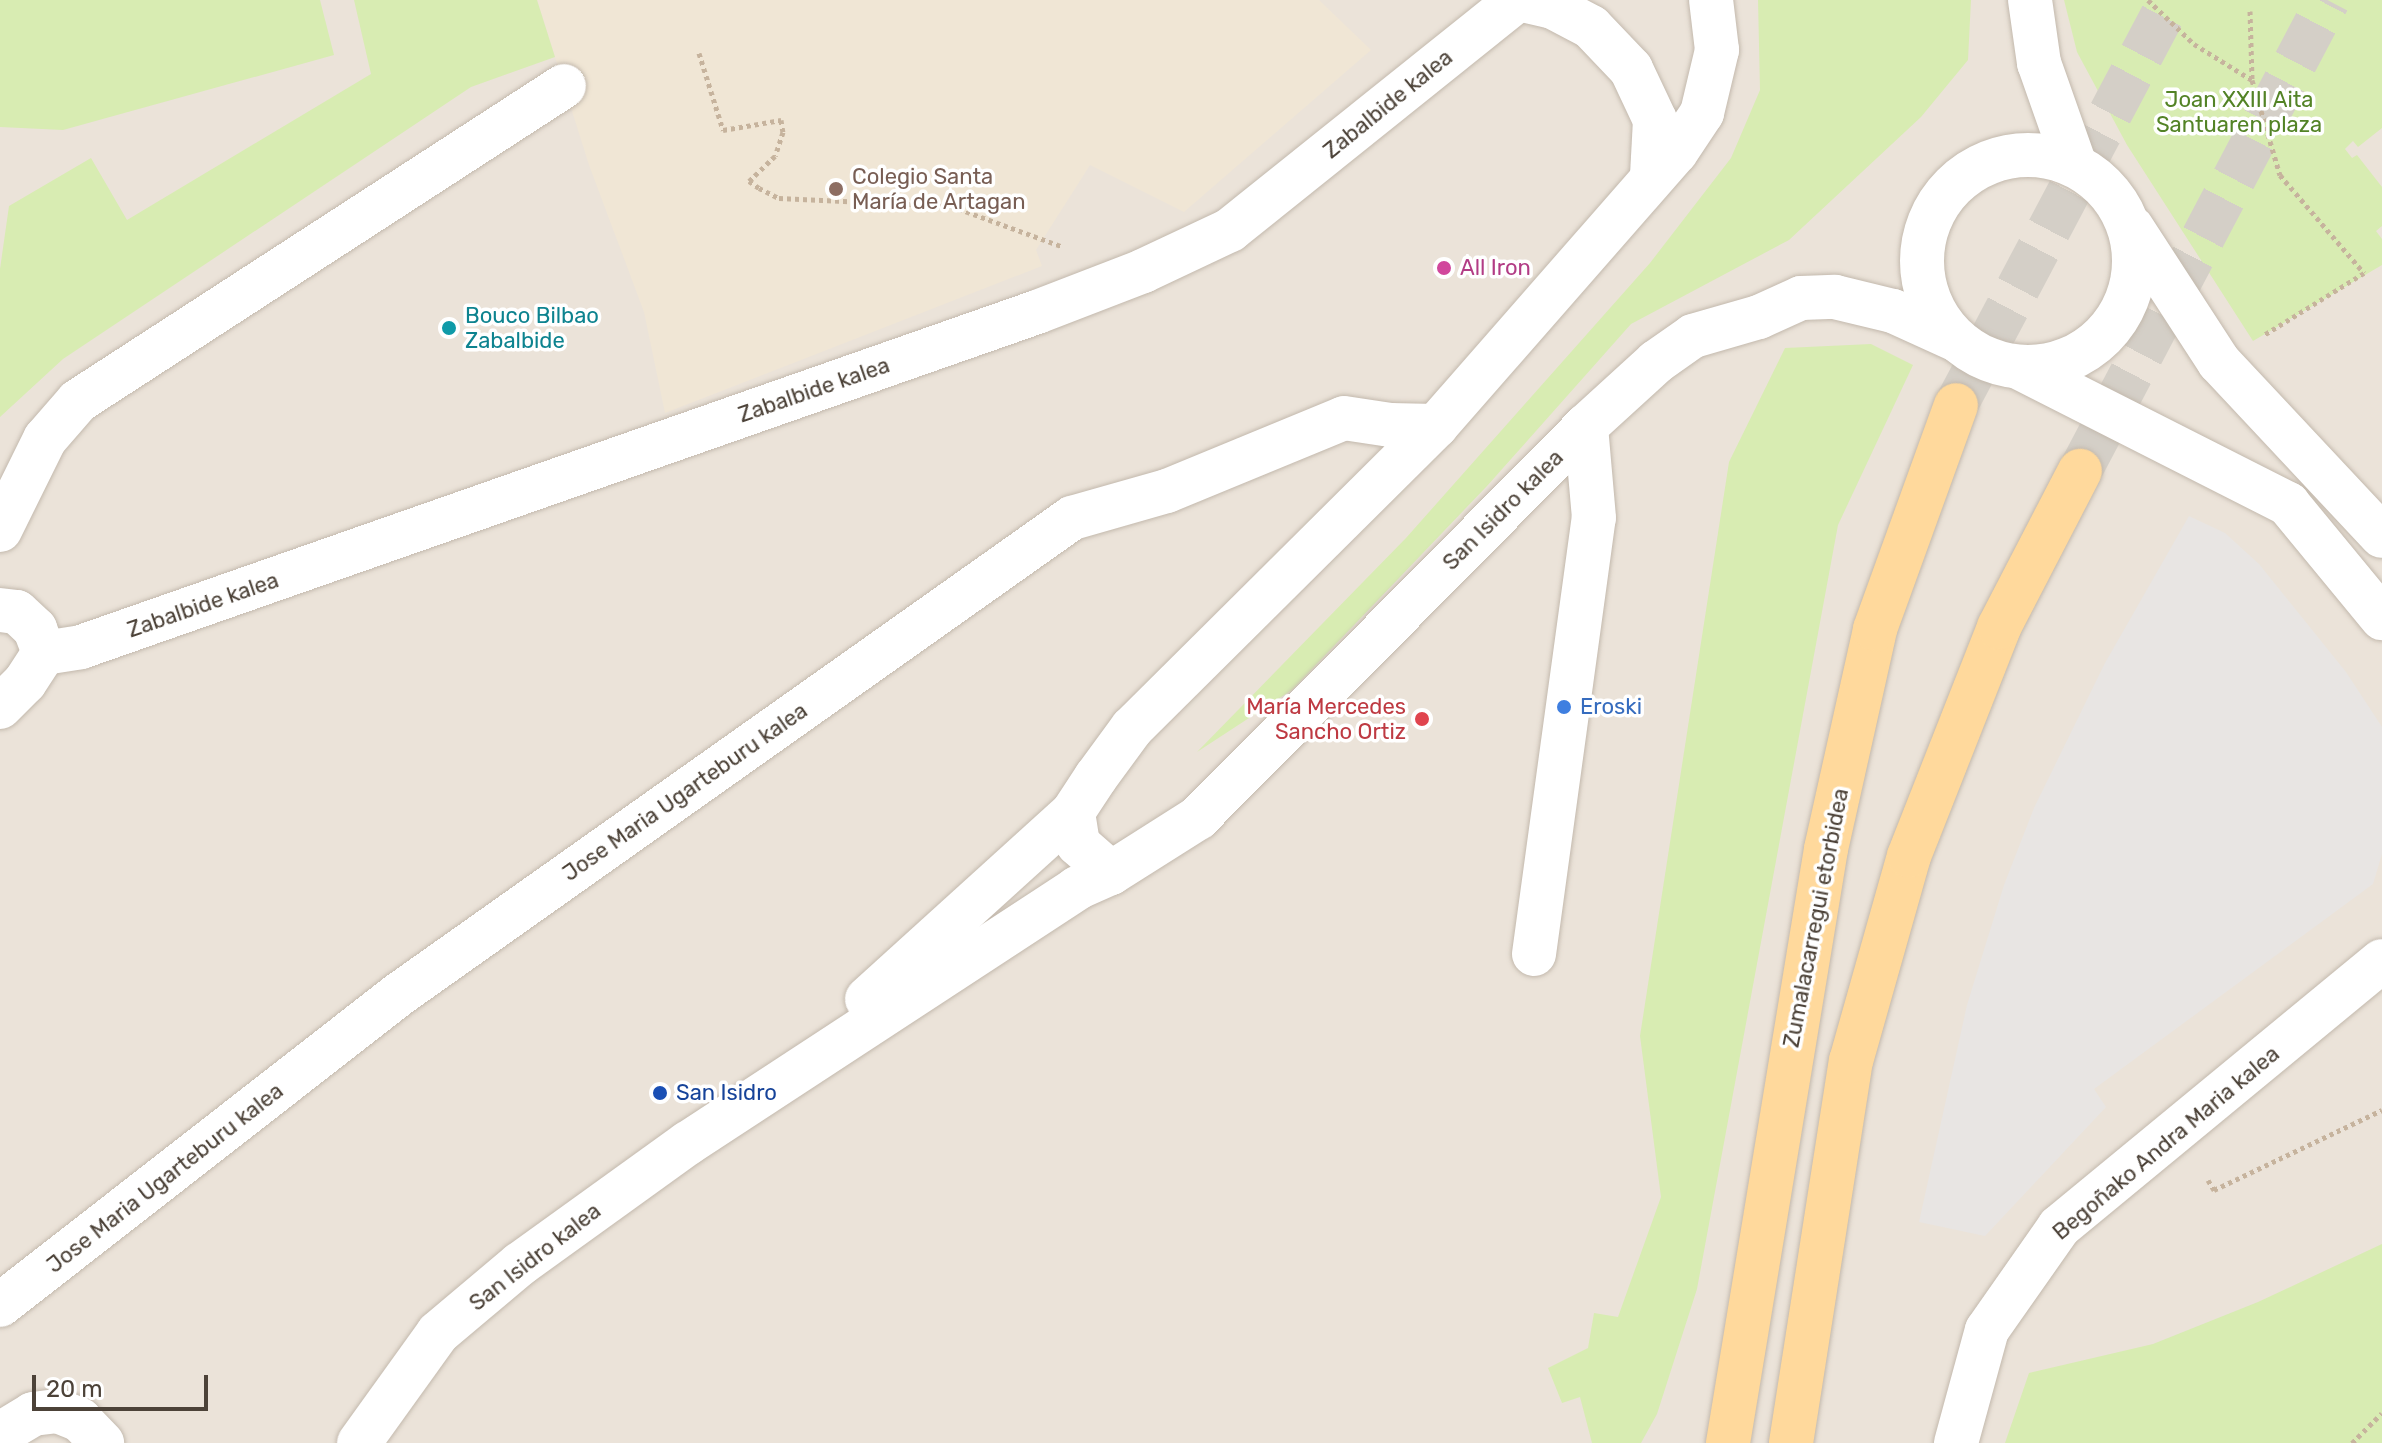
<!DOCTYPE html>
<meta charset="utf-8">
<style>
body{margin:0}
#map{position:relative;width:2382px;height:1443px;overflow:hidden;background:#f6f2eb;font-family:Rubik,sans-serif}
div>[style]{position:absolute}
.residential>*{inset:0;background:#ebe3d9;transform-origin:0 0}
.education>*{inset:0;background:#f0e6d5}
.green>*{inset:0;background:#d8ecb2}
.parking>*{inset:0;background:#e8e5e3}
.major-tunnel>*{height:44px;margin-top:-22px;transform-origin:0;background:repeating-linear-gradient(90deg,#d4cfc7 0 44px,transparent 0 66px)}
.path>*{height:5px;margin-top:-2.5px;transform-origin:0;background:repeating-linear-gradient(90deg,#c6b39d 0 4px,transparent 0 8px)}
.roads{filter:drop-shadow(0 0 2px #c3b9ad) drop-shadow(0 0 2px #c3b9ad)}
.minor>*{height:44px;margin:-22px;padding:0 22px;transform-origin:22px;border-radius:22px;background:#fff}
.minor>.ring{margin:-22px;padding:0;box-sizing:content-box;background:none;border:44px solid #fff;border-radius:50%}
.major>*{height:44px;margin:-22px;padding:0 22px;transform-origin:22px;border-radius:22px;background:#ffd99c}
.dots>*{width:22px;height:22px;translate:-50% -50%;box-sizing:border-box;border:4px solid #fff;border-radius:50%}
span{translate:-50% -50%;white-space:nowrap;text-align:center;line-height:1.15;-webkit-text-stroke:7px #fff;paint-order:stroke}
.park-label{font-size:22px;color:#538326}
.street-label{font-size:22px;color:#4c4238}
.education-label{font-size:22px;color:#785e54}
.left{translate:0 -50%;text-align:left}
.hotel-label{font-size:22px;color:#b23c85}
.culture-label{font-size:22px;color:#0d838f}
.health-label{font-size:22px;color:#be3a42}
.right{translate:-100% -50%;text-align:right}
.shop-label{font-size:22px;color:#366cbe}
.transit-label{font-size:22px;color:#164399}
.scale{position:absolute;left:32px;top:1375px;width:176px;height:36px;box-sizing:border-box;border:4px solid #4c4238;border-top:0;padding-left:10px;font-size:24px;line-height:28px;white-space:nowrap;color:#4c4238;-webkit-text-stroke:6px #fff;paint-order:stroke}
</style>
<div id="map">
<div class="residential">
<div style="left:0;top:0;width:2382px;height:1443px"></div>
</div>
<div class="education">
<div style="clip-path:polygon(537px 0,1319px 0,1371px 50px,1184px 212px,1090px 165px,1036px 250px,1042px 266px,665px 413px,644px 312px,589px 165px)"></div>
</div>
<div class="green">
<div style="clip-path:polygon(0 0,320px 0,334px 55px,63px 130px,0 127px)"></div>
<div style="clip-path:polygon(354px 0,537px 0,555px 57px,471px 87px,63px 359px,0 417px,0 269px,9px 206px,91px 158px,127px 220px,371px 74px)"></div>
<div style="clip-path:polygon(1758px 0,1971px 0,1968px 60px,1921px 117px,1789px 240px,1631px 324px,1487px 486px,1292px 690px,1197px 752px,1406px 538px,1650px 263px,1731px 158px,1760px 90px)"></div>
<div style="clip-path:polygon(2064px 0,2382px 0,2382px 128px,2358px 147px,2353px 141px,2345px 149px,2352px 158px,2357px 155px,2382px 187px,2382px 226px,2376px 231px,2382px 239px,2382px 265px,2253px 341px,2127px 145px,2077px 52px)"></div>
<div style="clip-path:polygon(1871px 344px,1913px 365px,1838px 525px,1697px 1289px,1657px 1414px,1641px 1443px,1592px 1443px,1580px 1397px,1562px 1403px,1548px 1368px,1588px 1348px,1594px 1313px,1618px 1317px,1661px 1197px,1640px 1036px,1729px 462px,1785px 348px)"></div>
<div style="clip-path:polygon(2382px 1244px,2382px 1443px,2005px 1443px,2029px 1373px,2153px 1344px,2258px 1302px)"></div>
</div>
<div class="parking">
<div style="clip-path:polygon(2189px 516px,2225px 533px,2259px 564px,2346px 672px,2382px 727px,2382px 854px,2373px 884px,2094px 1089px,2106px 1107px,1985px 1236px,1919px 1222px,1967px 1005px,2004px 885px,2034px 808px,2105px 663px)"></div>
</div>
<div class="major-tunnel">
<div style="left:1956px;top:405px;width:458px;rotate:-62.1deg"></div>
<div style="left:2080px;top:471px;width:532px;rotate:-62.23deg"></div>
</div>
<div class="path">
<div style="left:2148px;top:0;width:64px;rotate:43.7deg"></div>
<div style="left:2194px;top:44px;width:68px;rotate:31.8deg"></div>
<div style="left:2250px;top:11px;width:69px;rotate:88.3deg"></div>
<div style="left:2252px;top:80px;width:99px;rotate:73.6deg"></div>
<div style="left:2280px;top:175px;width:129px;rotate:49.4deg"></div>
<div style="left:2364px;top:273px;width:118px;rotate:148.2deg"></div>
<div style="left:699px;top:53px;width:81px;rotate:72.7deg"></div>
<div style="left:723px;top:130px;width:59px;rotate:-9.8deg"></div>
<div style="left:781px;top:120px;width:12px;rotate:81deg"></div>
<div style="left:783px;top:132px;width:25px;rotate:108deg"></div>
<div style="left:775px;top:156px;width:36px;rotate:136deg"></div>
<div style="left:749px;top:181px;width:12px;rotate:35deg"></div>
<div style="left:759px;top:188px;width:22px;rotate:27deg"></div>
<div style="left:779px;top:198px;width:172px;rotate:2.7deg"></div>
<div style="left:951px;top:206px;width:117px;rotate:20deg"></div>
<div style="left:2208px;top:1180px;width:12px;rotate:59deg"></div>
<div style="left:2214px;top:1190px;width:186px;rotate:-25.5deg"></div>
<div style="left:2352px;top:1443px;width:42px;rotate:-45deg"></div>
</div>
<div class="roads">
<div class="minor">
<div style="left:1523px;top:0;width:31px;rotate:13deg"></div>
<div style="left:1553px;top:7px;width:43px;rotate:27.8deg"></div>
<div style="left:1591px;top:27px;width:58px;rotate:46.4deg"></div>
<div style="left:1631px;top:69px;width:56px;rotate:64.8deg"></div>
<div style="left:1655px;top:120px;width:56px;rotate:93.1deg"></div>
<div style="left:2030px;top:0;width:64px;rotate:81.9deg"></div>
<div style="left:2039px;top:63px;width:108px;rotate:70.6deg"></div>
<div class="ring" style="left:1922px;top:155px;width:168px;height:168px"></div>
<div style="left:2132px;top:228px;width:160px;rotate:57deg"></div>
<div style="left:2219px;top:362px;width:238px;rotate:46.9deg"></div>
<div style="left:2020px;top:368px;width:301px;rotate:26.9deg"></div>
<div style="left:2288px;top:504px;width:148px;rotate:50.5deg"></div>
<div style="left:0;top:530px;width:102px;rotate:-63.7deg"></div>
<div style="left:45px;top:439px;width:50px;rotate:-49deg"></div>
<div style="left:78px;top:401px;width:579px;rotate:-32.95deg"></div>
<div style="left:0;top:610px;width:17px;rotate:7deg"></div>
<div style="left:17px;top:612px;width:25px;rotate:43deg"></div>
<div style="left:35px;top:629px;width:26px;rotate:69deg"></div>
<div style="left:0;top:707px;width:35px;rotate:-45deg"></div>
<div style="left:25px;top:682px;width:35px;rotate:-57deg"></div>
<div style="left:44px;top:653px;width:37px;rotate:-9deg"></div>
<div style="left:81px;top:647px;width:1013px;rotate:-19.31deg"></div>
<div style="left:1037px;top:312px;width:114px;rotate:-21.1deg"></div>
<div style="left:1143px;top:271px;width:96px;rotate:-25.2deg"></div>
<div style="left:1230px;top:230px;width:368px;rotate:-38.7deg"></div>
<div style="left:1111px;top:873px;width:44px;rotate:-138.7deg"></div>
<div style="left:1078px;top:844px;width:32px;rotate:-99deg"></div>
<div style="left:1073px;top:812px;width:42px;rotate:-56.7deg"></div>
<div style="left:1096px;top:777px;width:61px;rotate:-53.7deg"></div>
<div style="left:1132px;top:728px;width:429px;rotate:-44.8deg"></div>
<div style="left:1436px;top:426px;width:364px;rotate:-48.8deg"></div>
<div style="left:1676px;top:152px;width:47px;rotate:-56.3deg"></div>
<div style="left:1702px;top:113px;width:65px;rotate:-76.6deg"></div>
<div style="left:1717px;top:50px;width:50px;rotate:-96.8deg"></div>
<div style="left:1534px;top:954px;width:440px;rotate:-82.2deg"></div>
<div style="left:1594px;top:518px;width:92px;rotate:-95deg"></div>
<div style="left:867px;top:999px;width:278px;rotate:-42.2deg"></div>
<div style="left:0;top:1305px;width:504px;rotate:-37.91deg"></div>
<div style="left:398px;top:995px;width:826px;rotate:-35.29deg"></div>
<div style="left:1072px;top:518px;width:99px;rotate:-15.9deg"></div>
<div style="left:1167px;top:491px;width:191px;rotate:-22.4deg"></div>
<div style="left:1344px;top:418px;width:47px;rotate:8.7deg"></div>
<div style="left:1390px;top:425px;width:46px;rotate:1.2deg"></div>
<div style="left:0;top:1434px;width:39px;rotate:-31deg"></div>
<div style="left:33px;top:1414px;width:25px;rotate:-7deg"></div>
<div style="left:58px;top:1411px;width:24px;rotate:22deg"></div>
<div style="left:80px;top:1420px;width:32px;rotate:46deg"></div>
<div style="left:359px;top:1443px;width:135px;rotate:-54.3deg"></div>
<div style="left:438px;top:1333px;width:107px;rotate:-40.1deg"></div>
<div style="left:520px;top:1264px;width:207px;rotate:-35.8deg"></div>
<div style="left:688px;top:1143px;width:465px;rotate:-33.2deg"></div>
<div style="left:1077px;top:888px;width:37px;rotate:-24deg"></div>
<div style="left:1111px;top:873px;width:103px;rotate:-32.3deg"></div>
<div style="left:1198px;top:818px;width:552px;rotate:-45.29deg"></div>
<div style="left:1586px;top:426px;width:95px;rotate:-42.4deg"></div>
<div style="left:1656px;top:362px;width:45px;rotate:-35.1deg"></div>
<div style="left:1693px;top:336px;width:69px;rotate:-16.1deg"></div>
<div style="left:1759px;top:317px;width:46px;rotate:-24.3deg"></div>
<div style="left:1801px;top:298px;width:34px;rotate:-2deg"></div>
<div style="left:1835px;top:297px;width:60px;rotate:13.6deg"></div>
<div style="left:1893px;top:311px;width:70px;rotate:24.4deg"></div>
<div style="left:1956px;top:1443px;width:117px;rotate:-74.7deg"></div>
<div style="left:1987px;top:1330px;width:126px;rotate:-55deg"></div>
<div style="left:2059px;top:1227px;width:418px;rotate:-39.5deg"></div>
</div>
<div class="major">
<div style="left:1728px;top:1443px;width:602px;rotate:-80.63deg"></div>
<div style="left:1826px;top:849px;width:225px;rotate:-77.4deg"></div>
<div style="left:1875px;top:629px;width:238px;rotate:-70.1deg"></div>
<div style="left:1791px;top:1443px;width:387px;rotate:-81.1deg"></div>
<div style="left:1851px;top:1061px;width:213px;rotate:-74.2deg"></div>
<div style="left:1909px;top:856px;width:246px;rotate:-68.5deg"></div>
<div style="left:1999px;top:627px;width:176px;rotate:-62.6deg"></div>
</div>
</div>
<div class="dots">
<div style="left:836px;top:189px;background:#8d6e63"></div>
<div style="left:1444px;top:268px;background:#d1479c"></div>
<div style="left:449px;top:328px;background:#0f9aa8"></div>
<div style="left:1564px;top:707px;background:#3f7fe0"></div>
<div style="left:1422px;top:719px;background:#e0444e"></div>
<div style="left:660px;top:1093px;background:#1a4fb4"></div>
</div>
<div class="park-label">
<span style="left:2239px;top:112px">Joan XXIII Aita<br>Santuaren plaza</span>
</div>
<div class="street-label">
<span style="left:1388px;top:104px;rotate:-39deg">Zabalbide kalea</span>
<span style="left:814px;top:390px;rotate:-19deg">Zabalbide kalea</span>
<span style="left:1503px;top:510px;rotate:-45deg">San Isidro kalea</span>
<span style="left:203px;top:605px;rotate:-19deg">Zabalbide kalea</span>
<span style="left:685px;top:792px;rotate:-35deg">Jose Maria Ugarteburu kalea</span>
<span style="left:1816px;top:918px;rotate:-79deg">Zumalacarregui etorbidea</span>
<span style="left:2166px;top:1143px;rotate:-40deg">Begoñako Andra Maria kalea</span>
<span style="left:165px;top:1178px;rotate:-38deg">Jose Maria Ugarteburu kalea</span>
<span style="left:535px;top:1257px;rotate:-38deg">San Isidro kalea</span>
</div>
<div class="education-label">
<span class="left" style="left:852px;top:189px">Colegio Santa<br>María de Artagan</span>
</div>
<div class="hotel-label">
<span class="left" style="left:1460px;top:268px">All Iron</span>
</div>
<div class="culture-label">
<span class="left" style="left:465px;top:328px">Bouco Bilbao<br>Zabalbide</span>
</div>
<div class="health-label">
<span class="right" style="left:1406px;top:719px">María Mercedes<br>Sancho Ortiz</span>
</div>
<div class="shop-label">
<span class="left" style="left:1580px;top:707px">Eroski</span>
</div>
<div class="transit-label">
<span class="left" style="left:676px;top:1093px">San Isidro</span>
</div>
<div class="scale">20 m</div>
</div>
